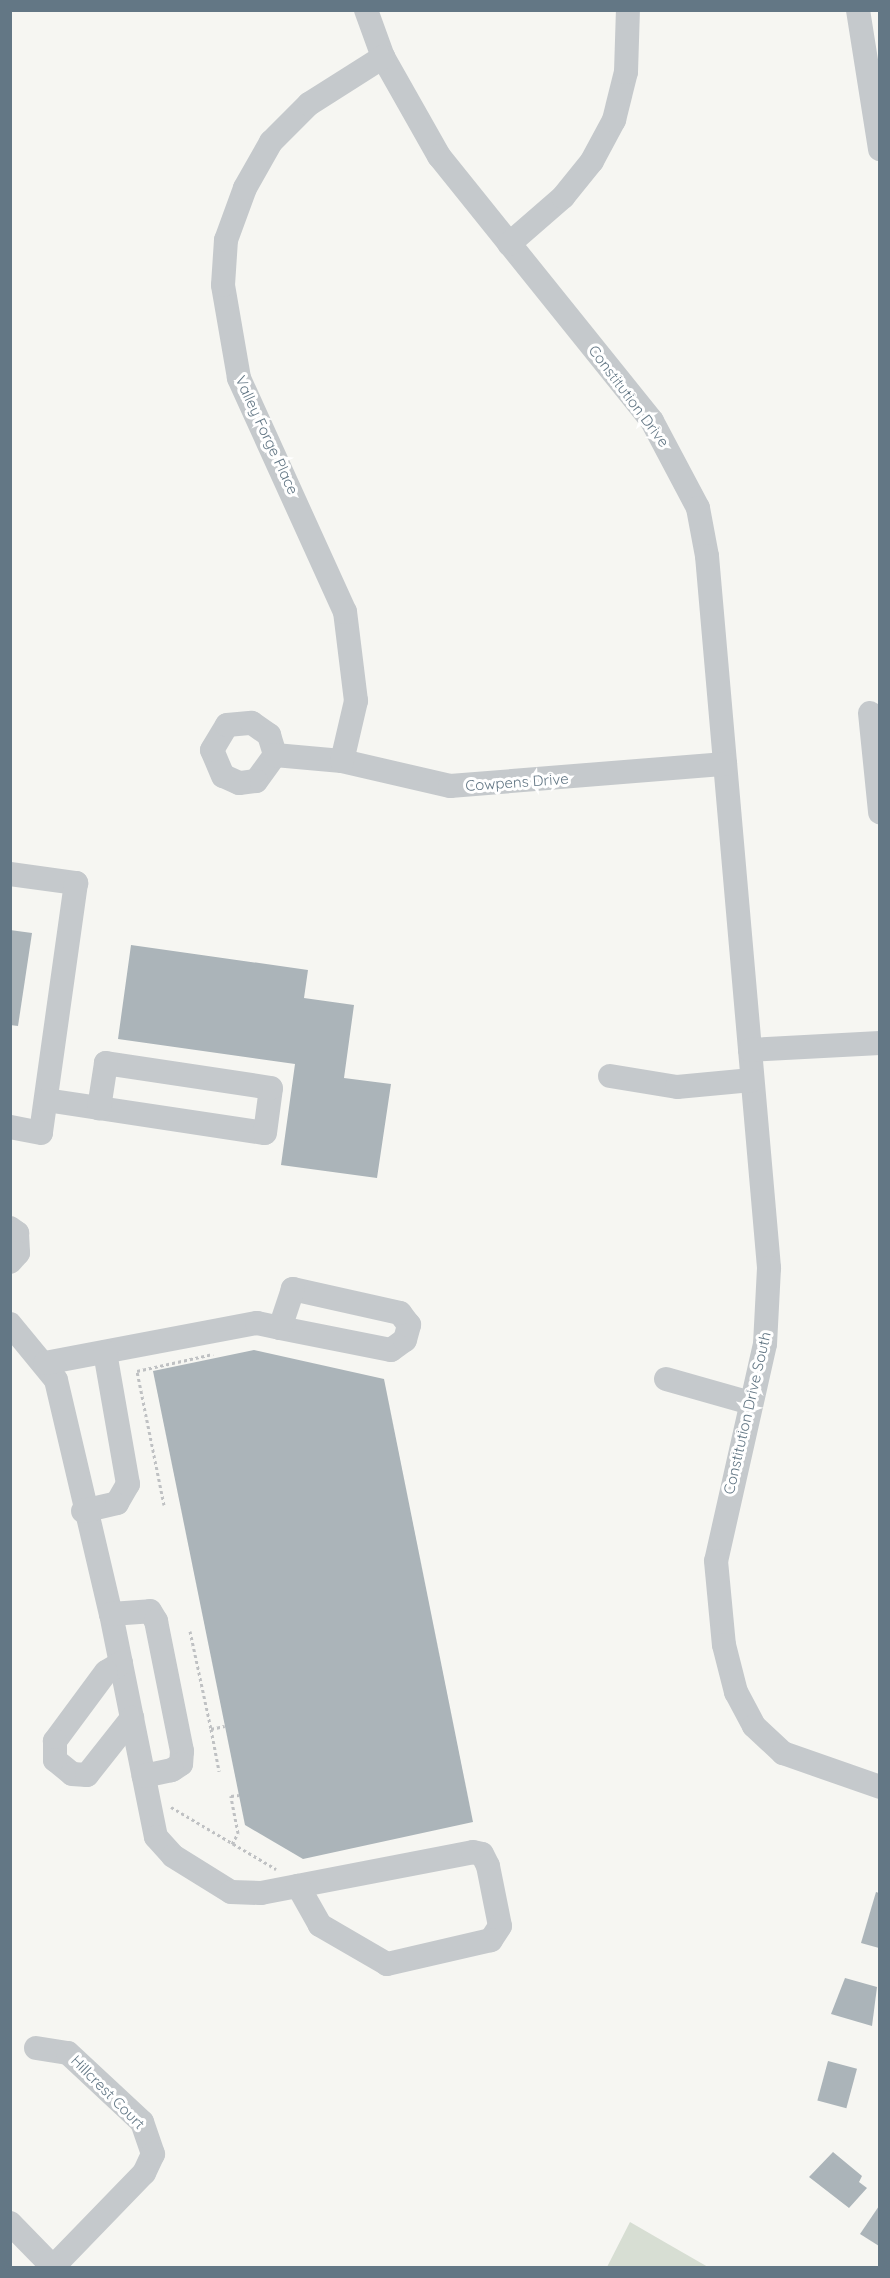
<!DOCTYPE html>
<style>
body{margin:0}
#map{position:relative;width:890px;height:2278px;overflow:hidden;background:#f6f6f2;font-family:Quicksand,sans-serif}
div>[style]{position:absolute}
.green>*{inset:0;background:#d7ded3}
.building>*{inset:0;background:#abb4b9;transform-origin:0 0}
.path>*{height:3px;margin-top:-1.5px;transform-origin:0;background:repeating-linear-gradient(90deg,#bfc1c3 0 3px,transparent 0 6px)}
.minor>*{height:24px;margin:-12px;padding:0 12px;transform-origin:12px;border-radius:12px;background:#c5c9cc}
span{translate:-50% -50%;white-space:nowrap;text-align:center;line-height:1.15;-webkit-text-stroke:6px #fff;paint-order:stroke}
.street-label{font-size:15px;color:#637785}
.frame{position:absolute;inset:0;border:12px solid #637785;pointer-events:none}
</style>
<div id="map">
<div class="green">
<div style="clip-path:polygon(630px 2222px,668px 2244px,708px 2267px,607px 2267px)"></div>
</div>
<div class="building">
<div style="clip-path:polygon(10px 930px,32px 933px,18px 1026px,10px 1025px)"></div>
<div style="clip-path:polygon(131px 945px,308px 970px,304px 998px,354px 1005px,344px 1078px,391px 1084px,377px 1178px,281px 1165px,295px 1064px,118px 1039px)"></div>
<div style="clip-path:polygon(254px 1350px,384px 1379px,473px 1822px,303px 1859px,245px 1825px,153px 1371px)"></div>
<div style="clip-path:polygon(876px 1892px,879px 1893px,879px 1948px,861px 1943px)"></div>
<div style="clip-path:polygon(845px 1978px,877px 1987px,872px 2026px,831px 2014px)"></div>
<div style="left:828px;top:2061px;width:30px;height:41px;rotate:15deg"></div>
<div style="clip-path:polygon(833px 2152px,862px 2176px,859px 2182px,867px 2188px,849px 2208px,809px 2177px)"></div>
<div style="clip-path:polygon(879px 2206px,879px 2246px,860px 2234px)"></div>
</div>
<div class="path">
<div style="left:164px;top:1505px;width:137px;rotate:-101.4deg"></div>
<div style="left:137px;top:1371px;width:78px;rotate:-12.6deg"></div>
<div style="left:190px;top:1631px;width:100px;rotate:77.9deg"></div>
<div style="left:211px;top:1729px;width:14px;rotate:-12deg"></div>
<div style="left:211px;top:1729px;width:43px;rotate:79.2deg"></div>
<div style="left:171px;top:1807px;width:122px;rotate:30.6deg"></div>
<div style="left:232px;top:1844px;width:13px;rotate:-61deg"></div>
<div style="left:238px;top:1833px;width:38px;rotate:-101deg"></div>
<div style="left:231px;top:1796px;width:8px;rotate:-7deg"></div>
</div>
<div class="minor">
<div style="left:366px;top:10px;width:50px;rotate:70.1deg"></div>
<div style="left:383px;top:57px;width:114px;rotate:60.5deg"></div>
<div style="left:439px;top:156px;width:340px;rotate:51.2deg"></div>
<div style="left:652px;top:421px;width:98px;rotate:62.1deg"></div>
<div style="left:698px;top:508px;width:49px;rotate:79.4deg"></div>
<div style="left:707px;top:556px;width:715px;rotate:85.02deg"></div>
<div style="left:769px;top:1268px;width:76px;rotate:93deg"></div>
<div style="left:765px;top:1344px;width:222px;rotate:102.7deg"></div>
<div style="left:716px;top:1561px;width:84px;rotate:84.6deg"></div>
<div style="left:724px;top:1645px;width:49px;rotate:75.7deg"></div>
<div style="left:736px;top:1692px;width:38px;rotate:62deg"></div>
<div style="left:754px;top:1726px;width:40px;rotate:43deg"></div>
<div style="left:783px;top:1753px;width:103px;rotate:19.3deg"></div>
<div style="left:858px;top:10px;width:141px;rotate:81deg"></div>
<div style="left:509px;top:244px;width:72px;rotate:-41deg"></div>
<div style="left:563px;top:197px;width:46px;rotate:-51.1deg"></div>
<div style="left:592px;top:161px;width:47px;rotate:-61.8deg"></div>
<div style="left:614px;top:120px;width:49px;rotate:-76deg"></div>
<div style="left:626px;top:72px;width:62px;rotate:-88.2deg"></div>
<div style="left:870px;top:713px;width:100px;rotate:84.2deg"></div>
<div style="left:275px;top:755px;width:32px;rotate:126deg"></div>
<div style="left:256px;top:781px;width:17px;rotate:173deg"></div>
<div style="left:239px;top:783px;width:17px;rotate:-156deg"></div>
<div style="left:223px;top:776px;width:28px;rotate:-113deg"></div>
<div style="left:212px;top:750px;width:29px;rotate:-59deg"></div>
<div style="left:227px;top:725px;width:25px;rotate:-5deg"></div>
<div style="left:252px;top:723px;width:21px;rotate:35deg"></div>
<div style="left:269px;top:735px;width:21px;rotate:73deg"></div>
<div style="left:275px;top:755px;width:67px;rotate:5.1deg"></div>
<div style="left:342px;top:761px;width:111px;rotate:13deg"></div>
<div style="left:450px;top:786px;width:276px;rotate:-4.6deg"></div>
<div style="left:342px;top:761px;width:62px;rotate:-76.9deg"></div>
<div style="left:356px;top:701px;width:90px;rotate:-97deg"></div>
<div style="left:345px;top:612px;width:257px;rotate:-114.4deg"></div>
<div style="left:239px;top:378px;width:94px;rotate:-99.8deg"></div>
<div style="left:223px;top:285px;width:45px;rotate:-86.2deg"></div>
<div style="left:226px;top:240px;width:55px;rotate:-69.9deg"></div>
<div style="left:245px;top:188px;width:53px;rotate:-60.5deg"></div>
<div style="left:271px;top:142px;width:54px;rotate:-45deg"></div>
<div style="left:309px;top:104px;width:88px;rotate:-32.4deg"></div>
<div style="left:10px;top:874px;width:67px;rotate:7.8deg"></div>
<div style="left:76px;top:883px;width:252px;rotate:98deg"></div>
<div style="left:41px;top:1133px;width:32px;rotate:-169deg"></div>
<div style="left:750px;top:1050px;width:130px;rotate:-3.1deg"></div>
<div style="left:610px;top:1076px;width:68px;rotate:9.3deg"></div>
<div style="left:677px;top:1087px;width:75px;rotate:-5.3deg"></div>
<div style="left:46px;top:1100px;width:221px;rotate:8.6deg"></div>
<div style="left:265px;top:1133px;width:45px;rotate:-82.4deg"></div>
<div style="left:271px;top:1088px;width:167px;rotate:-171.4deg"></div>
<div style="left:106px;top:1063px;width:46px;rotate:98.8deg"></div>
<div style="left:10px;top:1228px;width:9px;rotate:36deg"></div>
<div style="left:17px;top:1233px;width:20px;rotate:87deg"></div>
<div style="left:18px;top:1253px;width:12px;rotate:132deg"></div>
<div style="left:10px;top:1324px;width:72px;rotate:50.6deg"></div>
<div style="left:56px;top:1380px;width:240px;rotate:76.8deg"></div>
<div style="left:111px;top:1614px;width:227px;rotate:78.6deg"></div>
<div style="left:156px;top:1837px;width:25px;rotate:48deg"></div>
<div style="left:173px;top:1856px;width:68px;rotate:31.8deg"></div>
<div style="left:231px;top:1892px;width:30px;rotate:2deg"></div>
<div style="left:261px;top:1893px;width:216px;rotate:-10.9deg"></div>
<div style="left:473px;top:1852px;width:9px;rotate:13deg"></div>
<div style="left:482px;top:1854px;width:13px;rotate:63deg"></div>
<div style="left:488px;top:1866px;width:61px;rotate:78.7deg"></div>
<div style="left:500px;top:1926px;width:17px;rotate:123deg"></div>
<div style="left:491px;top:1940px;width:107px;rotate:167deg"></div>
<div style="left:387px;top:1964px;width:78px;rotate:-149.8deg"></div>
<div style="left:320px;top:1925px;width:45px;rotate:-119.4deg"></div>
<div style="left:45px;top:1363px;width:216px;rotate:-10.7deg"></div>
<div style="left:257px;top:1323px;width:24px;rotate:12deg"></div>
<div style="left:280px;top:1328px;width:113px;rotate:11.2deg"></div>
<div style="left:391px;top:1350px;width:17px;rotate:-36deg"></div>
<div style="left:405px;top:1340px;width:16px;rotate:-75deg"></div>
<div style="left:409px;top:1325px;width:15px;rotate:-127deg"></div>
<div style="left:400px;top:1313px;width:110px;rotate:-167.4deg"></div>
<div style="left:293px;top:1289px;width:41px;rotate:108.4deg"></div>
<div style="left:666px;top:1379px;width:88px;rotate:15.8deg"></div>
<div style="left:83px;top:1511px;width:35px;rotate:-13deg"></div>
<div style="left:117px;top:1503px;width:22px;rotate:-60deg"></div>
<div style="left:128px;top:1484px;width:134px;rotate:-99.9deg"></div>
<div style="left:111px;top:1614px;width:39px;rotate:-4deg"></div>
<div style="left:150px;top:1611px;width:12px;rotate:59deg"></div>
<div style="left:156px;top:1621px;width:133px;rotate:78.7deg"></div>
<div style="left:182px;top:1751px;width:13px;rotate:94deg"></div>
<div style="left:181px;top:1764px;width:11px;rotate:146deg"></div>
<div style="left:172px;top:1770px;width:29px;rotate:168deg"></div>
<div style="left:121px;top:1663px;width:17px;rotate:149deg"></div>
<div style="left:106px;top:1672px;width:86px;rotate:126.5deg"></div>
<div style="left:55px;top:1741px;width:19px;rotate:90deg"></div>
<div style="left:55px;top:1760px;width:22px;rotate:39deg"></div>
<div style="left:72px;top:1774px;width:15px;rotate:4deg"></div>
<div style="left:87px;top:1775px;width:73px;rotate:-51.7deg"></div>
<div style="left:36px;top:2048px;width:32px;rotate:9deg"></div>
<div style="left:68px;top:2053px;width:101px;rotate:43deg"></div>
<div style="left:142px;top:2122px;width:34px;rotate:71deg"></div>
<div style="left:153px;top:2154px;width:21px;rotate:115deg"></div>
<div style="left:144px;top:2173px;width:132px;rotate:134.1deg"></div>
<div style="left:10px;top:2223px;width:62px;rotate:45.7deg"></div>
</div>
<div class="street-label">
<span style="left:629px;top:396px;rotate:53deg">Constitution Drive</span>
<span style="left:267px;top:435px;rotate:65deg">Valley Forge Place</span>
<span style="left:517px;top:782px;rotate:-4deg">Cowpens Drive</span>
<span style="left:747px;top:1413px;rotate:-77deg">Constitution Drive South</span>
<span style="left:108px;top:2092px;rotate:45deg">Hillcrest Court</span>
</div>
<div class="frame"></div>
</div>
